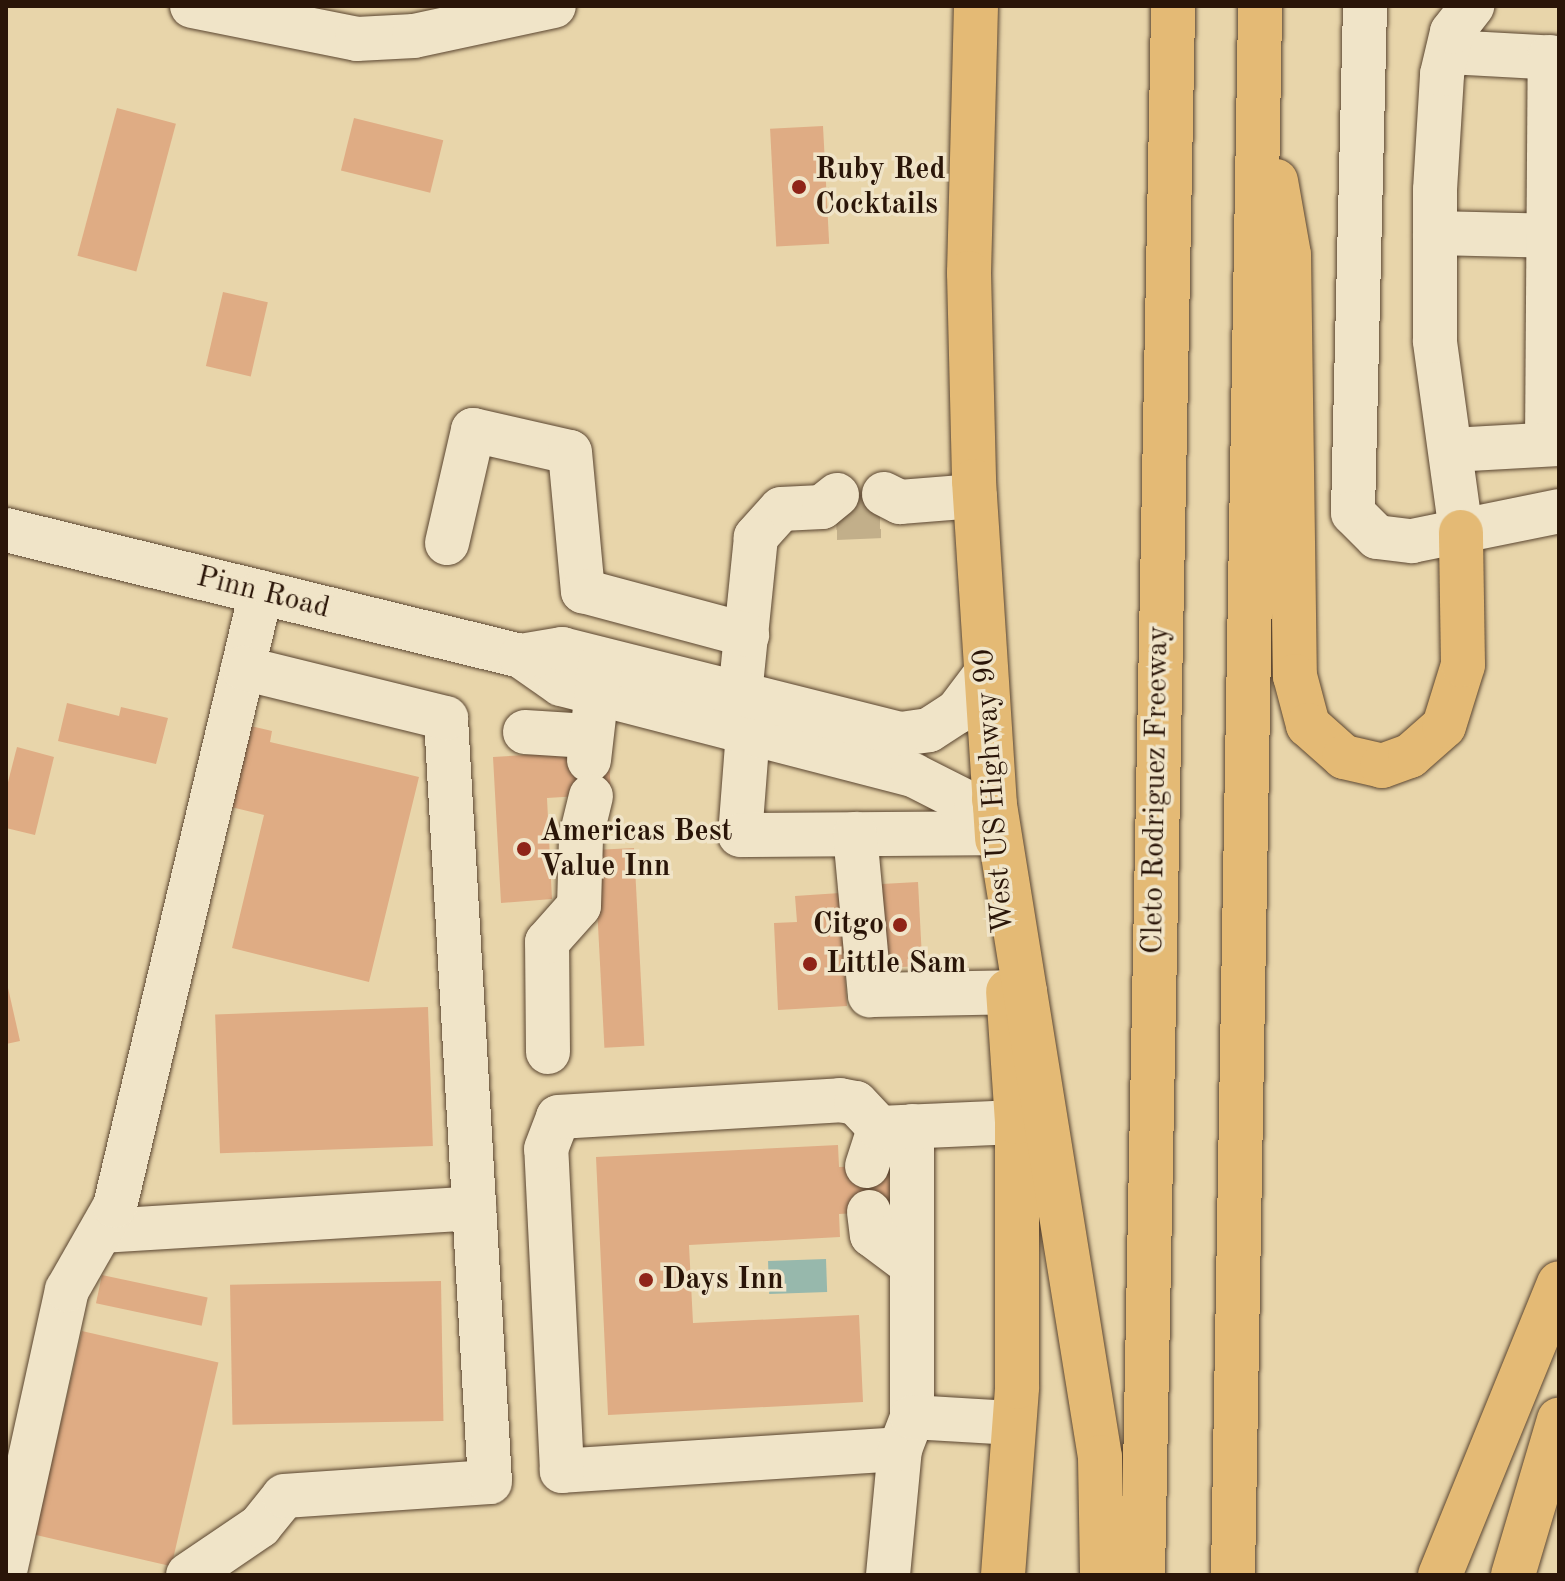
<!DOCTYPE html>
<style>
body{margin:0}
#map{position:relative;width:1565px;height:1581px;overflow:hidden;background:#e8d5aa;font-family:"Old Standard TT",serif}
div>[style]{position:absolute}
.water>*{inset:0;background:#97b8ac;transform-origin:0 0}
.building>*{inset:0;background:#dfac84;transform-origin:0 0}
.minor-tunnel>*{height:44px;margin-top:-22px;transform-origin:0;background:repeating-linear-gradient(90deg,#c2af8a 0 44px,transparent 0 66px)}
.roads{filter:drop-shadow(0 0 2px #5a4530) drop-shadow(0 0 2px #5a4530)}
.minor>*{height:44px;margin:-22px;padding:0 22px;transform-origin:22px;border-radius:22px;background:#f0e4c8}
.major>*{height:44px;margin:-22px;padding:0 22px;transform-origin:22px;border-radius:22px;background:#e4ba75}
.highway>*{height:44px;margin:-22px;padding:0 22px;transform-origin:22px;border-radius:22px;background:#e4ba75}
.dots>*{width:22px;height:22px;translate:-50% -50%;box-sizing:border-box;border:4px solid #f0e4c8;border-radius:50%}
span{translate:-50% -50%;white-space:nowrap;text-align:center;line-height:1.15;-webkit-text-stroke:7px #f0e4c8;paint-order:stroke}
.poi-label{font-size:30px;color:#2a1508;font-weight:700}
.left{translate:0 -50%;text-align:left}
.right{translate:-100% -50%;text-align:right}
.street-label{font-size:30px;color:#2a1508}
.frame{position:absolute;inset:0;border:8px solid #2a1508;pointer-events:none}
</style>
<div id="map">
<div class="water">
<div style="left:826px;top:1259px;width:33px;height:58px;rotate:88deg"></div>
</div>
<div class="building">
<div style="left:117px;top:108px;width:61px;height:153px;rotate:15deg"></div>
<div style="left:354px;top:118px;width:92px;height:54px;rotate:14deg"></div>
<div style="left:823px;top:126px;width:118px;height:53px;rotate:87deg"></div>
<div style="left:223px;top:292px;width:46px;height:76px;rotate:13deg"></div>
<div style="clip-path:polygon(67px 703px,119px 716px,121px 707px,168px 718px,156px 764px,58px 741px)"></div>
<div style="clip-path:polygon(251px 726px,272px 731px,270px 742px,419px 777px,369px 982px,232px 948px,264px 815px,231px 807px)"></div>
<div style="clip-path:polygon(17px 747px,54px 757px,35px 835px,6px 828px,6px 790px)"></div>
<div style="clip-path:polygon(573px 752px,609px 759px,611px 794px,547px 798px,552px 899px,501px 903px,493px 757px)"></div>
<div style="left:634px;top:848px;width:198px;height:40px;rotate:87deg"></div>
<div style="left:918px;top:882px;width:84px;height:41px;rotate:87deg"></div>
<div style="clip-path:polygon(840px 893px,847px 1006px,778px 1010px,774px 923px,797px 922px,795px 896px)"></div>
<div style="clip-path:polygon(6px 979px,20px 1041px,6px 1044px)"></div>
<div style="left:428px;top:1007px;width:139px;height:213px;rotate:88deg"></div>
<div style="clip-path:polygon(838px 1145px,839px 1167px,890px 1165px,892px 1211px,839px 1214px,840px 1237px,689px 1245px,693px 1323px,859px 1315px,863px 1402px,608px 1415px,596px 1157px)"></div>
<div style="left:102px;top:1275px;width:108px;height:29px;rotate:12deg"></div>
<div style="left:441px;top:1281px;width:140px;height:211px;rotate:89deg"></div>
<div style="left:82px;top:1331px;width:140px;height:209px;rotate:13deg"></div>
</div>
<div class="minor-tunnel">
<div style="left:836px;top:518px;width:47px;rotate:-2.4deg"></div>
</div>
<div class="roads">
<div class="minor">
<div style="left:192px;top:6px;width:168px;rotate:11.3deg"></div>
<div style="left:357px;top:39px;width:57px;rotate:-3deg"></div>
<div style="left:414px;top:36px;width:143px;rotate:-12.1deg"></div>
<div style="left:1365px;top:6px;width:507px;rotate:91.36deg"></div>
<div style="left:1353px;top:513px;width:34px;rotate:45deg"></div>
<div style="left:1377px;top:537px;width:35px;rotate:7deg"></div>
<div style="left:1412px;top:541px;width:150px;rotate:-11.5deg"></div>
<div style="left:1448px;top:52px;width:111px;rotate:3.1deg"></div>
<div style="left:1435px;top:233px;width:124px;rotate:1.4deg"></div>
<div style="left:1547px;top:444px;width:387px;rotate:-89.6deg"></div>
<div style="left:1451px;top:450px;width:108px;rotate:-3.2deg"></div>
<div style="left:884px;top:494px;width:18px;rotate:27deg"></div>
<div style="left:900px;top:502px;width:75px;rotate:-4.6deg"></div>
<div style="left:837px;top:495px;width:19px;rotate:141deg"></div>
<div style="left:822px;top:507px;width:41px;rotate:177.2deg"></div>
<div style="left:781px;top:509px;width:38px;rotate:132deg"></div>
<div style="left:756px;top:537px;width:158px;rotate:95.8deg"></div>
<div style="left:740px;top:694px;width:39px;rotate:78deg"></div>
<div style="left:748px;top:732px;width:103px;rotate:94.4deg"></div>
<div style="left:740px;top:835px;width:257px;rotate:-0.4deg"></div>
<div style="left:6px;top:530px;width:530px;rotate:13.75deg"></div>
<div style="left:521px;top:656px;width:49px;rotate:35deg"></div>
<div style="left:561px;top:684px;width:364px;rotate:14.5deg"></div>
<div style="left:913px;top:775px;width:71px;rotate:26.9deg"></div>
<div style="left:976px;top:807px;width:33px;rotate:51deg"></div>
<div style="left:1461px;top:532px;width:193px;rotate:-97.8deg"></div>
<div style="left:1435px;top:341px;width:151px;rotate:-90deg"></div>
<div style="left:1435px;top:190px;width:116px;rotate:-86.5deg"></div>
<div style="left:1442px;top:74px;width:43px;rotate:-76.6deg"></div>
<div style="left:1452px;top:32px;width:33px;rotate:-52deg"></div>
<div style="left:447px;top:543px;width:116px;rotate:-77deg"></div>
<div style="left:473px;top:430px;width:99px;rotate:12.8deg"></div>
<div style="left:570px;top:452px;width:140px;rotate:84.7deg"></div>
<div style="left:583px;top:591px;width:170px;rotate:15deg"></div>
<div style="left:521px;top:656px;width:42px;rotate:-9.7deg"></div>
<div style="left:562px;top:649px;width:349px;rotate:14.1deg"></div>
<div style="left:901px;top:734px;width:28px;rotate:-8deg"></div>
<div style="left:929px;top:730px;width:33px;rotate:-33deg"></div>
<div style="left:957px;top:712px;width:46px;rotate:-52.9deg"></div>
<div style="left:525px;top:732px;width:63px;rotate:3.6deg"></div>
<div style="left:589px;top:760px;width:96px;rotate:-83.4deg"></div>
<div style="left:855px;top:834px;width:162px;rotate:84.7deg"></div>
<div style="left:870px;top:995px;width:155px;rotate:-1.1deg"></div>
<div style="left:548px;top:1052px;width:110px;rotate:-90.5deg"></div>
<div style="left:547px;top:942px;width:48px;rotate:-48.4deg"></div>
<div style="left:579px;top:906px;width:69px;rotate:-88.3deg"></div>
<div style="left:581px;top:837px;width:42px;rotate:-76.3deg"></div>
<div style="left:912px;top:1126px;width:291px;rotate:90deg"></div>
<div style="left:867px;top:1166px;width:40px;rotate:-72deg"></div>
<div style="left:869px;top:1212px;width:23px;rotate:83deg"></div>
<div style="left:872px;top:1235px;width:50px;rotate:36.9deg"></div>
<div style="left:102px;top:1231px;width:373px;rotate:-3.5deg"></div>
<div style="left:900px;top:1449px;width:339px;rotate:176.3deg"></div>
<div style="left:562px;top:1471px;width:322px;rotate:-92.8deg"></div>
<div style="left:546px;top:1149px;width:34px;rotate:-69deg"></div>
<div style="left:558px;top:1117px;width:283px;rotate:-3.4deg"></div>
<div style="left:840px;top:1100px;width:16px;rotate:11deg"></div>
<div style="left:856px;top:1103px;width:34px;rotate:47deg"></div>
<div style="left:879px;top:1128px;width:138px;rotate:-2.5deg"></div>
<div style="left:6px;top:1567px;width:284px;rotate:-77.6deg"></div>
<div style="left:67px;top:1290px;width:97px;rotate:-60.3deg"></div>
<div style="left:115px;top:1206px;width:631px;rotate:-76.62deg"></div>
<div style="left:188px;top:1575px;width:87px;rotate:-34.2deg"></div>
<div style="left:260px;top:1526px;width:38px;rotate:-51deg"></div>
<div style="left:284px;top:1496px;width:206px;rotate:-3.9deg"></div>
<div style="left:490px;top:1482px;width:765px;rotate:-93.3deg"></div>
<div style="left:446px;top:718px;width:209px;rotate:-166.2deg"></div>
<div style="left:888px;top:1575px;width:127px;rotate:-84.6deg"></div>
<div style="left:900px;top:1449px;width:34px;rotate:-69deg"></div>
<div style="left:912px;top:1417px;width:102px;rotate:3.4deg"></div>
</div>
<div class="major">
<div style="left:976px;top:6px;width:267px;rotate:91.5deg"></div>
<div style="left:969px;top:273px;width:208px;rotate:88.6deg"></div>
<div style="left:974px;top:481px;width:359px;rotate:86.3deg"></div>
<div style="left:1003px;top:1575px;width:189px;rotate:-85.7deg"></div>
<div style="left:1017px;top:1387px;width:265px;rotate:-90deg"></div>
<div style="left:1017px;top:1122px;width:131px;rotate:-93.9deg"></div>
<div style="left:1513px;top:1575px;width:162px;rotate:-73.5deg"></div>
</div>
<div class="highway">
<div style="left:1276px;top:181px;width:75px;rotate:80deg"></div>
<div style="left:1289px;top:255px;width:421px;rotate:89.2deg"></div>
<div style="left:1295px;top:676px;width:51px;rotate:75.1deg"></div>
<div style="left:1308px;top:725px;width:48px;rotate:41.6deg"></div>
<div style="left:1344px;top:757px;width:39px;rotate:13deg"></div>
<div style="left:1382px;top:766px;width:30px;rotate:-20deg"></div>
<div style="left:1410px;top:756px;width:45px;rotate:-41.4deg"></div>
<div style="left:1444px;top:726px;width:64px;rotate:-72.7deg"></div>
<div style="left:1463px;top:665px;width:133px;rotate:-90.9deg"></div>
<div style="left:994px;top:799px;width:666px;rotate:80.85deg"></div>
<div style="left:1100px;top:1457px;width:118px;rotate:89deg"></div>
<div style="left:1143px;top:1575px;width:1569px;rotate:-88.9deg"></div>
<div style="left:1233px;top:1575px;width:1569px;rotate:-89.01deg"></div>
<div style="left:1440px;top:1575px;width:315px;rotate:-67.8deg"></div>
</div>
</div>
<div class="dots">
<div style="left:799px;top:187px;background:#8f2418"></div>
<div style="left:524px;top:849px;background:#8f2418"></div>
<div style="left:900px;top:925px;background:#8f2418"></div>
<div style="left:810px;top:964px;background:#8f2418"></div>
<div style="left:646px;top:1280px;background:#8f2418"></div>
</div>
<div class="poi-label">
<span class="left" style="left:815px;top:187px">Ruby Red<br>Cocktails</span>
<span class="left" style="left:540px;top:849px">Americas Best<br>Value Inn</span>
<span class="right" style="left:884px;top:925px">Citgo</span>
<span class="left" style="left:826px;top:964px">Little Sam</span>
<span class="left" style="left:662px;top:1280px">Days Inn</span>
</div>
<div class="street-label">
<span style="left:263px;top:593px;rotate:14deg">Pinn Road</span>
<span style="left:1156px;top:790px;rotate:-89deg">Cleto Rodriguez Freeway</span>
<span style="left:994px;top:791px;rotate:-94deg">West US Highway 90</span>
</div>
<div class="frame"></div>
</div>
